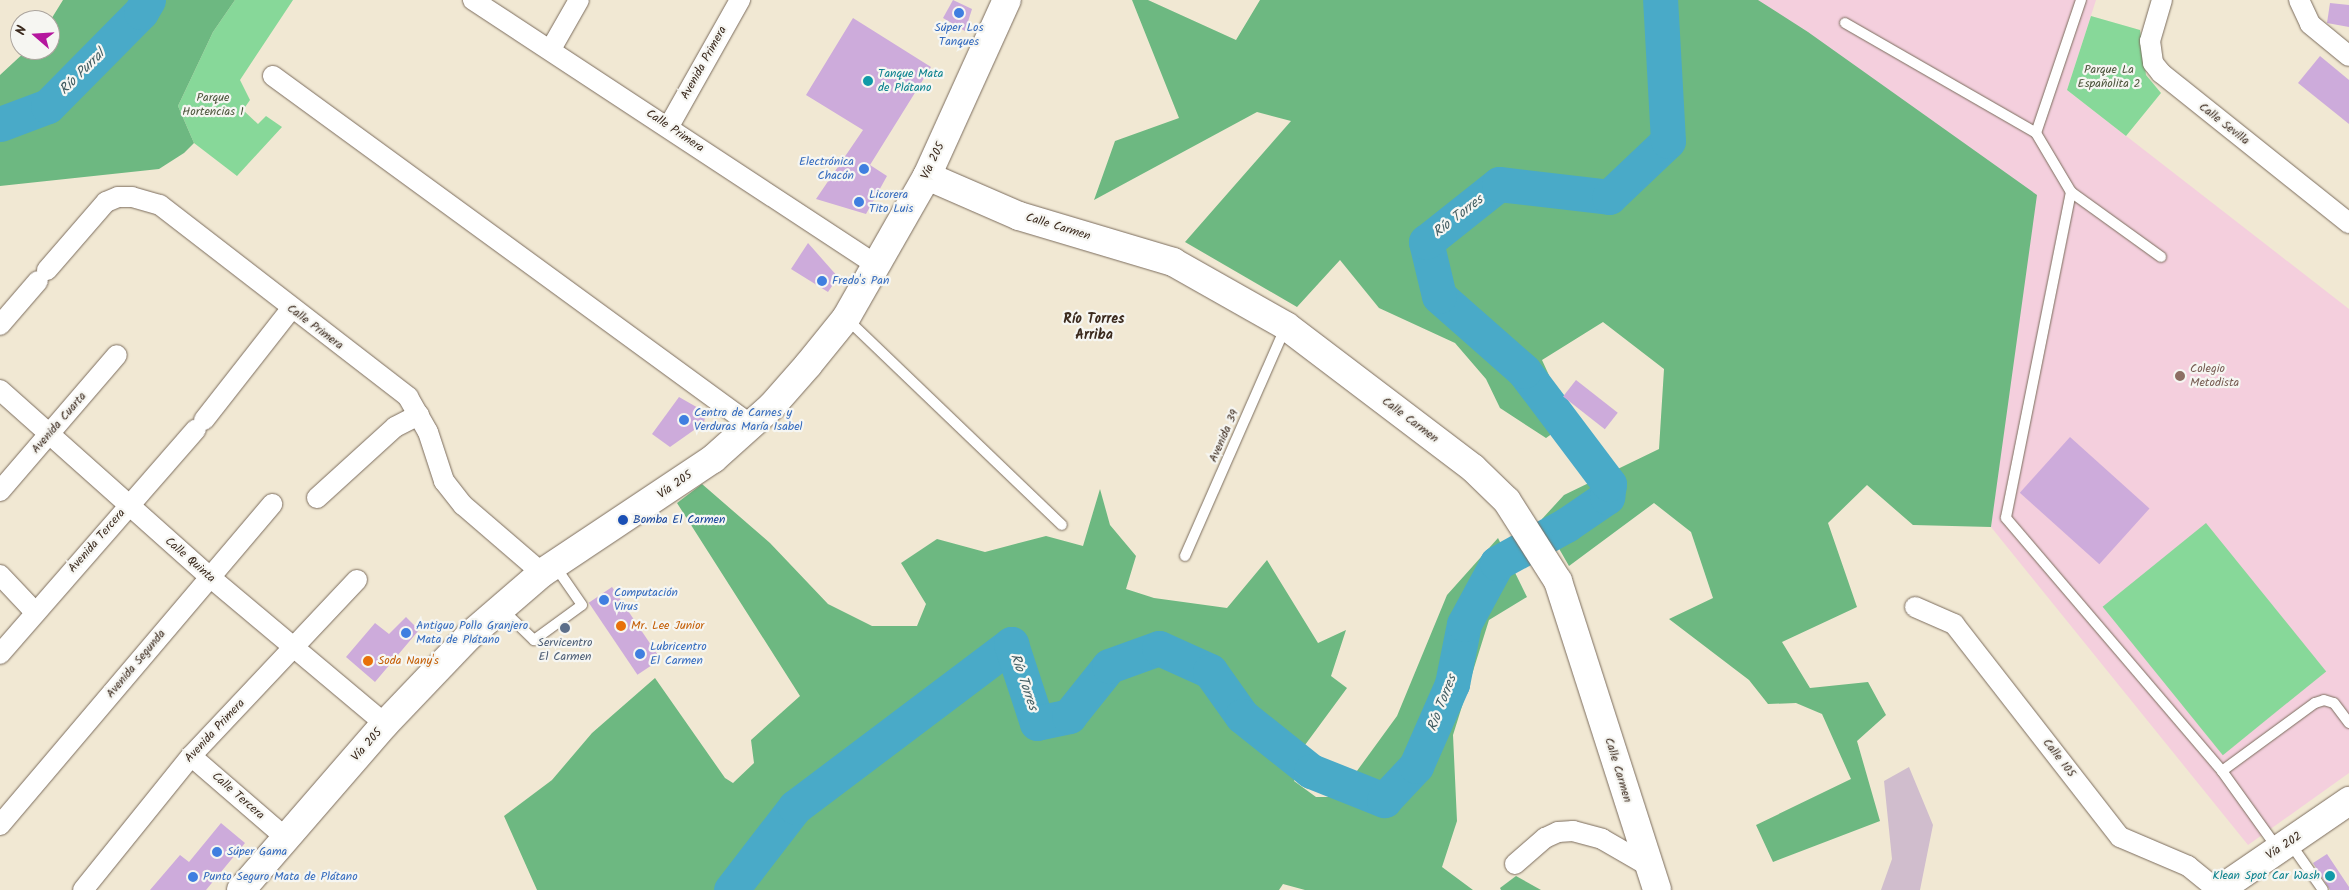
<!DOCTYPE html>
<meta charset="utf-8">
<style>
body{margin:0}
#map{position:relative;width:2349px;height:890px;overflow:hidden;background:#f1e8d3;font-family:Kalam,sans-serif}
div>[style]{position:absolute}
.built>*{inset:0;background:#f4cfdd}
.industrial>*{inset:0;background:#d0bdcd}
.green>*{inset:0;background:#87d899;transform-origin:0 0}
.forest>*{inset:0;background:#6db881}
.river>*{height:35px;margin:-17.5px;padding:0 17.5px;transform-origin:17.5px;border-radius:17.5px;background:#49aac8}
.building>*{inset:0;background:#cdabdb;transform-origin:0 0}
.roads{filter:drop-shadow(0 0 1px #7b6c5d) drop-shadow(0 0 1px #7b6c5d)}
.lane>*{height:10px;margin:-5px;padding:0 5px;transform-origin:5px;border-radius:5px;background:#fff}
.street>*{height:20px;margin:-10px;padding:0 10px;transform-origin:10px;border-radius:10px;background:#fff}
.secondary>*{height:28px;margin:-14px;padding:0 14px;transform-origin:14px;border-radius:14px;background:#fff}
.dots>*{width:14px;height:14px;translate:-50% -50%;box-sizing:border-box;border:2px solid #f6f6f2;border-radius:50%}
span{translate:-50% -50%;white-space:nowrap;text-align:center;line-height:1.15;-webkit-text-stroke:4.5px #f6f6f2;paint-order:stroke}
.shop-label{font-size:12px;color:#366cbe}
.right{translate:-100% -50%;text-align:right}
.left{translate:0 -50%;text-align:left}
.street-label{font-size:12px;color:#3b2a1e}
.park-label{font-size:12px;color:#4e563d}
.culture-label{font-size:12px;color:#0d838f}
.education-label{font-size:12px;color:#785e54}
.transit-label{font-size:12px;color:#164399}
.food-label{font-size:12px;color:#c56008}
.service-label{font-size:12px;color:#4e5e75}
.water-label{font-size:14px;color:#415d62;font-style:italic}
.neighbourhood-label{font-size:14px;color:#3b2a1e;font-weight:700}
.north{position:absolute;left:10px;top:10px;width:50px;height:50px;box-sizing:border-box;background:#f6f6f2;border:1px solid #aba49d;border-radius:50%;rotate:289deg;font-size:14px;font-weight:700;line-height:20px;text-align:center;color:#3b2a1e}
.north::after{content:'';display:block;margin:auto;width:18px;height:22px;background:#b5179e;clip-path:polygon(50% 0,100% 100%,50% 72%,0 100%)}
</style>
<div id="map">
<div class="built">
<div style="clip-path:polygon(1758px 0,2096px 0,2067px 90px,2349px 309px,2349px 773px,2248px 845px,1991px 527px,2001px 443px)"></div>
</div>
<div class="industrial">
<div style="clip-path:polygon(1909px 767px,1933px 825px,1920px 890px,1881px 890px,1892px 859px,1884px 781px)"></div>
</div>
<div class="green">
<div style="clip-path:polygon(235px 0,293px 0,240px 80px,250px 100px,243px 110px,258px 124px,266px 116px,282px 127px,237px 176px,194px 143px,178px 106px,213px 32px)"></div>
<div style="clip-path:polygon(2091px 16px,2140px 30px,2146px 75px,2161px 93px,2126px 136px,2067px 90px)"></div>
<div style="left:2206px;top:523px;width:191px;height:133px;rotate:51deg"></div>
</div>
<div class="forest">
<div style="clip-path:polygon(63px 0,235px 0,213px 32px,178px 106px,194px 143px,184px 153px,159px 169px,0 186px,0 75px,27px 50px,50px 50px,50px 21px)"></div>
<div style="clip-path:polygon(1132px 0,1148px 0,1236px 40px,1260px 0,1758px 0,1808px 32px,2037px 195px,1991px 527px,1913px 525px,1867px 485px,1828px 523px,1857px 607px,1782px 642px,1810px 688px,1868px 682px,1886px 715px,1857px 741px,1880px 821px,1773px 862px,1756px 825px,1851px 779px,1822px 714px,1796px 703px,1768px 704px,1749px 680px,1669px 619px,1713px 598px,1691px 532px,1654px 503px,1569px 566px,1542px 519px,1564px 495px,1659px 449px,1664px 369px,1603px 322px,1542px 360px,1570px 421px,1546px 438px,1500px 408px,1486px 379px,1455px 343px,1379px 308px,1340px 260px,1297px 307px,1185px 242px,1291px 121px,1257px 112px,1094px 200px,1115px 141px,1179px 118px)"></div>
<div style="clip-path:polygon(702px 484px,770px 543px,828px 604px,872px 626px,917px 626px,926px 604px,901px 563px,937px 539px,985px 552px,1046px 536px,1083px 546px,1100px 489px,1110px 525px,1136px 556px,1126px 589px,1154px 598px,1227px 608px,1267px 560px,1318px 643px,1346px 630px,1331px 676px,1347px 688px,1305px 745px,1294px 781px,1316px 797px,1338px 797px,1397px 716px,1447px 595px,1498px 538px,1527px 597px,1489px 620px,1453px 735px,1457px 821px,1442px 867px,1473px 890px,1305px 890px,1283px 884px,1279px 890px,537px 890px,504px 816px,552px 780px,592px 733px,655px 678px,725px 778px,733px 783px,754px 763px,751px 740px,800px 696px,677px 503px)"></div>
<div style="clip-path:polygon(1516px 876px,1541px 890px,1501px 890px,1500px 888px)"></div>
</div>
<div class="river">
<div style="left:0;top:124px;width:51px;rotate:-20.6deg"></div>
<div style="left:48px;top:106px;width:132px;rotate:-45.3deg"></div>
<div style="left:141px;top:12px;width:14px;rotate:-60deg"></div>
<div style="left:731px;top:890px;width:105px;rotate:-52.4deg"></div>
<div style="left:795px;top:807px;width:271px;rotate:-37deg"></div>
<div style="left:1011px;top:644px;width:83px;rotate:71.8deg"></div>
<div style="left:1037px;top:723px;width:33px;rotate:-12deg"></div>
<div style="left:1069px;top:716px;width:64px;rotate:-51.3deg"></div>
<div style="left:1109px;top:666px;width:53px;rotate:-19.8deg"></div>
<div style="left:1159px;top:648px;width:56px;rotate:24.3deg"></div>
<div style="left:1210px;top:671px;width:55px;rotate:54.6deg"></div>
<div style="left:1242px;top:716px;width:88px;rotate:38.6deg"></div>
<div style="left:1311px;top:771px;width:79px;rotate:21.7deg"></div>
<div style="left:1384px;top:800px;width:47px;rotate:-46.7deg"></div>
<div style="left:1416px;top:766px;width:90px;rotate:-66.3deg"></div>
<div style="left:1452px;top:684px;width:61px;rotate:-78.7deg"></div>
<div style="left:1464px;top:624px;width:69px;rotate:-61.6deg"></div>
<div style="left:1497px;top:563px;width:79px;rotate:-28.8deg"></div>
<div style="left:1566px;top:525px;width:50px;rotate:-34.3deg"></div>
<div style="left:1607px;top:497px;width:13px;rotate:-81deg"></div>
<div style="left:1609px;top:484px;width:141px;rotate:-127deg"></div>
<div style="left:1524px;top:371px;width:113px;rotate:-138.6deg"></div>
<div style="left:1439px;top:296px;width:56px;rotate:-103.5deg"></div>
<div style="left:1426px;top:242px;width:93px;rotate:-38.5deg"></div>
<div style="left:1499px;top:184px;width:111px;rotate:6.7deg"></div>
<div style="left:1609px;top:197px;width:81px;rotate:-43.5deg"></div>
<div style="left:1668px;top:141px;width:141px;rotate:-93.2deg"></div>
</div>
<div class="building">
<div style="clip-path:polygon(953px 0,972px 9px,965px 31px,943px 18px)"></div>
<div style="clip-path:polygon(2330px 3px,2349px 5px,2349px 27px,2327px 23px)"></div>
<div style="clip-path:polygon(853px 18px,931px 67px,870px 165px,887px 176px,866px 214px,816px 199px,863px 130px,806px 95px)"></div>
<div style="clip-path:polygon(2320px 56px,2349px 80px,2349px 124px,2298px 83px)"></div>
<div style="clip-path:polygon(808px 243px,838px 277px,828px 292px,791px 269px)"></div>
<div style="left:1576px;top:380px;width:53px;height:21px;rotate:38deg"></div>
<div style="clip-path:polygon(679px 397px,700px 409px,705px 417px,704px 423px,670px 447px,652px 434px)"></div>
<div style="left:2070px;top:437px;width:107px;height:75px;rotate:42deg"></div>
<div style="left:612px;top:587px;width:87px;height:28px;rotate:56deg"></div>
<div style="clip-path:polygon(406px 617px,419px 630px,375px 682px,346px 657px,375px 623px,389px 634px)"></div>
<div style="clip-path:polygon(221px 823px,245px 843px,206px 890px,150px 890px,180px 855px,189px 862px)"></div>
<div style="clip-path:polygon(2327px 854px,2349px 887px,2349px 890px,2330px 890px,2313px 863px)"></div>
</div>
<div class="roads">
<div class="lane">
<div style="left:2081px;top:0;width:140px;rotate:108.7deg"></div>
<div style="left:2036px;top:133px;width:69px;rotate:59.3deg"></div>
<div style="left:2071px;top:192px;width:111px;rotate:35.8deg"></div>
<div style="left:1845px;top:23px;width:220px;rotate:29.9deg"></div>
<div style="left:2071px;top:192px;width:332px;rotate:101.3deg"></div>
<div style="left:2006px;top:518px;width:333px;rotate:49.5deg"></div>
<div style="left:2222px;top:771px;width:96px;rotate:54.3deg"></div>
<div style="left:846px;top:318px;width:299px;rotate:43.8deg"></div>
<div style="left:1185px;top:556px;width:249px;rotate:-66.3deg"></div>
<div style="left:502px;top:609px;width:45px;rotate:44.1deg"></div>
<div style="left:534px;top:640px;width:59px;rotate:-36.1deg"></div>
<div style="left:582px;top:605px;width:47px;rotate:-124.7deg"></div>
<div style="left:2222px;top:771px;width:115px;rotate:-36.2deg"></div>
<div style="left:2315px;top:703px;width:9px;rotate:-18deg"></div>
<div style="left:2324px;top:700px;width:10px;rotate:17deg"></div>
<div style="left:2334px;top:703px;width:25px;rotate:53deg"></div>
<div style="left:2290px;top:843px;width:57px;rotate:54.9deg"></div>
</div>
<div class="street">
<div style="left:473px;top:0;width:481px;rotate:33.3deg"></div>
<div style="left:2162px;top:0;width:43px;rotate:106.3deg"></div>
<div style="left:2150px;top:41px;width:22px;rotate:82deg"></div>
<div style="left:2153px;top:63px;width:13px;rotate:51deg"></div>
<div style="left:2161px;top:73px;width:241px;rotate:38.6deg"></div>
<div style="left:2299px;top:0;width:26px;rotate:65deg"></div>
<div style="left:2310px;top:24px;width:50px;rotate:39.4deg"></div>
<div style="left:551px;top:49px;width:56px;rotate:-60.3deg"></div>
<div style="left:273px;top:76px;width:592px;rotate:36.13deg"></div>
<div style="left:669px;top:126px;width:145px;rotate:-60.6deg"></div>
<div style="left:47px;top:270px;width:90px;rotate:-49.1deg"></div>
<div style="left:106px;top:202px;width:13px;rotate:-23deg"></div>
<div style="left:118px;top:197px;width:14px"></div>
<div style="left:132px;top:197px;width:29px;rotate:16deg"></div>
<div style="left:160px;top:205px;width:314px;rotate:37.7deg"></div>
<div style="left:408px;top:397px;width:40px;rotate:60.3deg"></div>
<div style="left:428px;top:432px;width:52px;rotate:71.9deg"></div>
<div style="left:444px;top:481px;width:31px;rotate:52deg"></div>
<div style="left:463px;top:505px;width:104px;rotate:40.7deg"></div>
<div style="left:0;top:325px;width:58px;rotate:-49.2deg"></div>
<div style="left:0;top:390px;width:281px;rotate:41.7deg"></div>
<div style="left:210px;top:577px;width:229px;rotate:40deg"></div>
<div style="left:204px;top:420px;width:141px;rotate:-51.9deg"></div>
<div style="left:0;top:491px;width:179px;rotate:-49.3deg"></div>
<div style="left:317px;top:498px;width:105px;rotate:-42.3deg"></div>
<div style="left:395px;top:427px;width:27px;rotate:-27deg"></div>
<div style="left:0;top:575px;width:51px;rotate:46.6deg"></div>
<div style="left:1915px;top:607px;width:43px;rotate:23.6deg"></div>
<div style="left:1954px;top:624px;width:270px;rotate:52.1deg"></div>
<div style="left:2120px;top:837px;width:74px;rotate:23.1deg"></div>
<div style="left:2188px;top:866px;width:38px;rotate:39deg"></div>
<div style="left:0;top:654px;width:298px;rotate:-48.9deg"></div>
<div style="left:191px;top:756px;width:124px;rotate:40.8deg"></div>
<div style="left:0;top:825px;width:421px;rotate:-49.7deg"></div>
<div style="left:1515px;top:864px;width:40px;rotate:-41deg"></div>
<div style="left:1545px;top:838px;width:14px;rotate:-25deg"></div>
<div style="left:1558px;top:832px;width:15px;rotate:-4deg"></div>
<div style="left:1573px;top:831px;width:30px;rotate:15deg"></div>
<div style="left:1602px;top:839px;width:52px;rotate:30deg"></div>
<div style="left:83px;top:890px;width:172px;rotate:-51.1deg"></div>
<div style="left:191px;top:756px;width:242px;rotate:-46.7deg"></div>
</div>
<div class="secondary">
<div style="left:927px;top:176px;width:100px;rotate:23.5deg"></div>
<div style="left:1019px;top:216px;width:161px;rotate:16.6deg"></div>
<div style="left:1173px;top:262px;width:130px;rotate:29.5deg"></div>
<div style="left:1286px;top:326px;width:235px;rotate:37.2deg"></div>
<div style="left:1473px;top:468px;width:47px;rotate:44.1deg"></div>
<div style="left:1507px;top:501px;width:95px;rotate:57.5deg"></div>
<div style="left:1558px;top:581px;width:324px;rotate:72.2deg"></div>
<div style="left:241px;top:890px;width:220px;rotate:-49.1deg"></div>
<div style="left:385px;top:724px;width:122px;rotate:-46.3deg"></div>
<div style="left:469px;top:636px;width:96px;rotate:-40.8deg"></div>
<div style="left:542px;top:573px;width:206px;rotate:-33.7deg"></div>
<div style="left:713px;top:459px;width:79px;rotate:-41.9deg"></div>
<div style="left:772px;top:406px;width:55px;rotate:-48.7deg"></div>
<div style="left:808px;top:365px;width:60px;rotate:-51deg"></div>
<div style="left:846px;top:318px;width:163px;rotate:-60.3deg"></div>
<div style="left:927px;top:176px;width:193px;rotate:-65.6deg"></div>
<div style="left:2219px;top:890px;width:158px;rotate:-34.4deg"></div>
</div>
</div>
<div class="dots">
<div style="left:959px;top:13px;background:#3f7fe0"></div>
<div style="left:868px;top:81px;background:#0f9aa8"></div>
<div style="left:864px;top:169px;background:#3f7fe0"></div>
<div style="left:859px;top:202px;background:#3f7fe0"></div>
<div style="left:822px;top:281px;background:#3f7fe0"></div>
<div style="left:2180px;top:376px;background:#8d6e63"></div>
<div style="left:684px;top:420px;background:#3f7fe0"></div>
<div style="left:623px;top:520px;background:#1a4fb4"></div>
<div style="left:604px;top:600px;background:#3f7fe0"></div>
<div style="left:621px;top:626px;background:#e8710a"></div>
<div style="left:565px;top:628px;background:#5c6f8a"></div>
<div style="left:406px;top:633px;background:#3f7fe0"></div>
<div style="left:640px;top:654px;background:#3f7fe0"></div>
<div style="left:368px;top:661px;background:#e8710a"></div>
<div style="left:217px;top:852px;background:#3f7fe0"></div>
<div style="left:2330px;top:876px;background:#0f9aa8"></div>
<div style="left:193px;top:877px;background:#3f7fe0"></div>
</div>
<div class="shop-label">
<span style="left:959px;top:35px">Súper Los<br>Tanques</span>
<span class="right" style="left:854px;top:169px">Electrónica<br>Chacón</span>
<span class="left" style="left:869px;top:202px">Licorera<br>Tito Luis</span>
<span class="left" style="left:832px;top:281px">Fredo's Pan</span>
<span class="left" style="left:694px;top:420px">Centro de Carnes y<br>Verduras María Isabel</span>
<span class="left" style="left:614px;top:600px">Computación<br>Virus</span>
<span class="left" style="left:416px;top:633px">Antiguo Pollo Granjero<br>Mata de Plátano</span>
<span class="left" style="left:650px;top:654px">Lubricentro<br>El Carmen</span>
<span class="left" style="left:227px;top:852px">Súper Gama</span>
<span class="left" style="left:203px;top:877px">Punto Seguro Mata de Plátano</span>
</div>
<div class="street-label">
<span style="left:704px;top:63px;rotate:-61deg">Avenida Primera</span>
<span style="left:2224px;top:124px;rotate:38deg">Calle Sevilla</span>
<span style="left:675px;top:131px;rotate:34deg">Calle Primera</span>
<span style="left:933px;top:161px;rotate:-64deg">Vía 205</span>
<span style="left:1058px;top:227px;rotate:17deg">Calle Carmen</span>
<span style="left:315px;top:327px;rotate:37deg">Calle Primera</span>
<span style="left:1410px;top:420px;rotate:37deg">Calle Carmen</span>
<span style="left:59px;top:423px;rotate:-49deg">Avenida Cuarta</span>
<span style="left:1224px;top:436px;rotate:-66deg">Avenida 39</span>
<span style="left:675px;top:485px;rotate:-35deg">Vía 205</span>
<span style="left:97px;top:541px;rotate:-49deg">Avenida Tercera</span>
<span style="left:190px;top:560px;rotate:41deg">Calle Quinta</span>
<span style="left:136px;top:664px;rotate:-50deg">Avenida Segunda</span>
<span style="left:215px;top:731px;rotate:-47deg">Avenida Primera</span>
<span style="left:367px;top:745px;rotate:-48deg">Vía 205</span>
<span style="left:2059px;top:758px;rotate:52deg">Calle 105</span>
<span style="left:1618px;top:770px;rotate:73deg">Calle Carmen</span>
<span style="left:238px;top:796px;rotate:41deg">Calle Tercera</span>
<span style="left:2284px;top:846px;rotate:-33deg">Vía 202</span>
</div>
<div class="park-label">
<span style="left:2109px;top:77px">Parque La<br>Españolita 2</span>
<span style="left:213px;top:105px">Parque<br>Hortencias 1</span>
</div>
<div class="culture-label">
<span class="left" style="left:878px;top:81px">Tanque Mata<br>de Plátano</span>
<span class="right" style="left:2320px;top:876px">Klean Spot Car Wash</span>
</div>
<div class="education-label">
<span class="left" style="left:2190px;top:376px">Colegio<br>Metodista</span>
</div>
<div class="transit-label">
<span class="left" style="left:633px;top:520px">Bomba El Carmen</span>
</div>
<div class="food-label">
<span class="left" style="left:631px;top:626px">Mr. Lee Junior</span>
<span class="left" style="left:378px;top:661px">Soda Nany's</span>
</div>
<div class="service-label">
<span style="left:565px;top:650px">Servicentro<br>El Carmen</span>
</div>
<div class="water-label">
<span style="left:82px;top:72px;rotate:-45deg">Río Purral</span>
<span style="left:1458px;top:216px;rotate:-38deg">Río Torres</span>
<span style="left:1024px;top:682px;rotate:71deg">Río Torres</span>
<span style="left:1442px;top:703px;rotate:-69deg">Río Torres</span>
</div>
<div class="neighbourhood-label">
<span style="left:1094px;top:327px">Río Torres<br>Arriba</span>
</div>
<div class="north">N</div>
</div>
